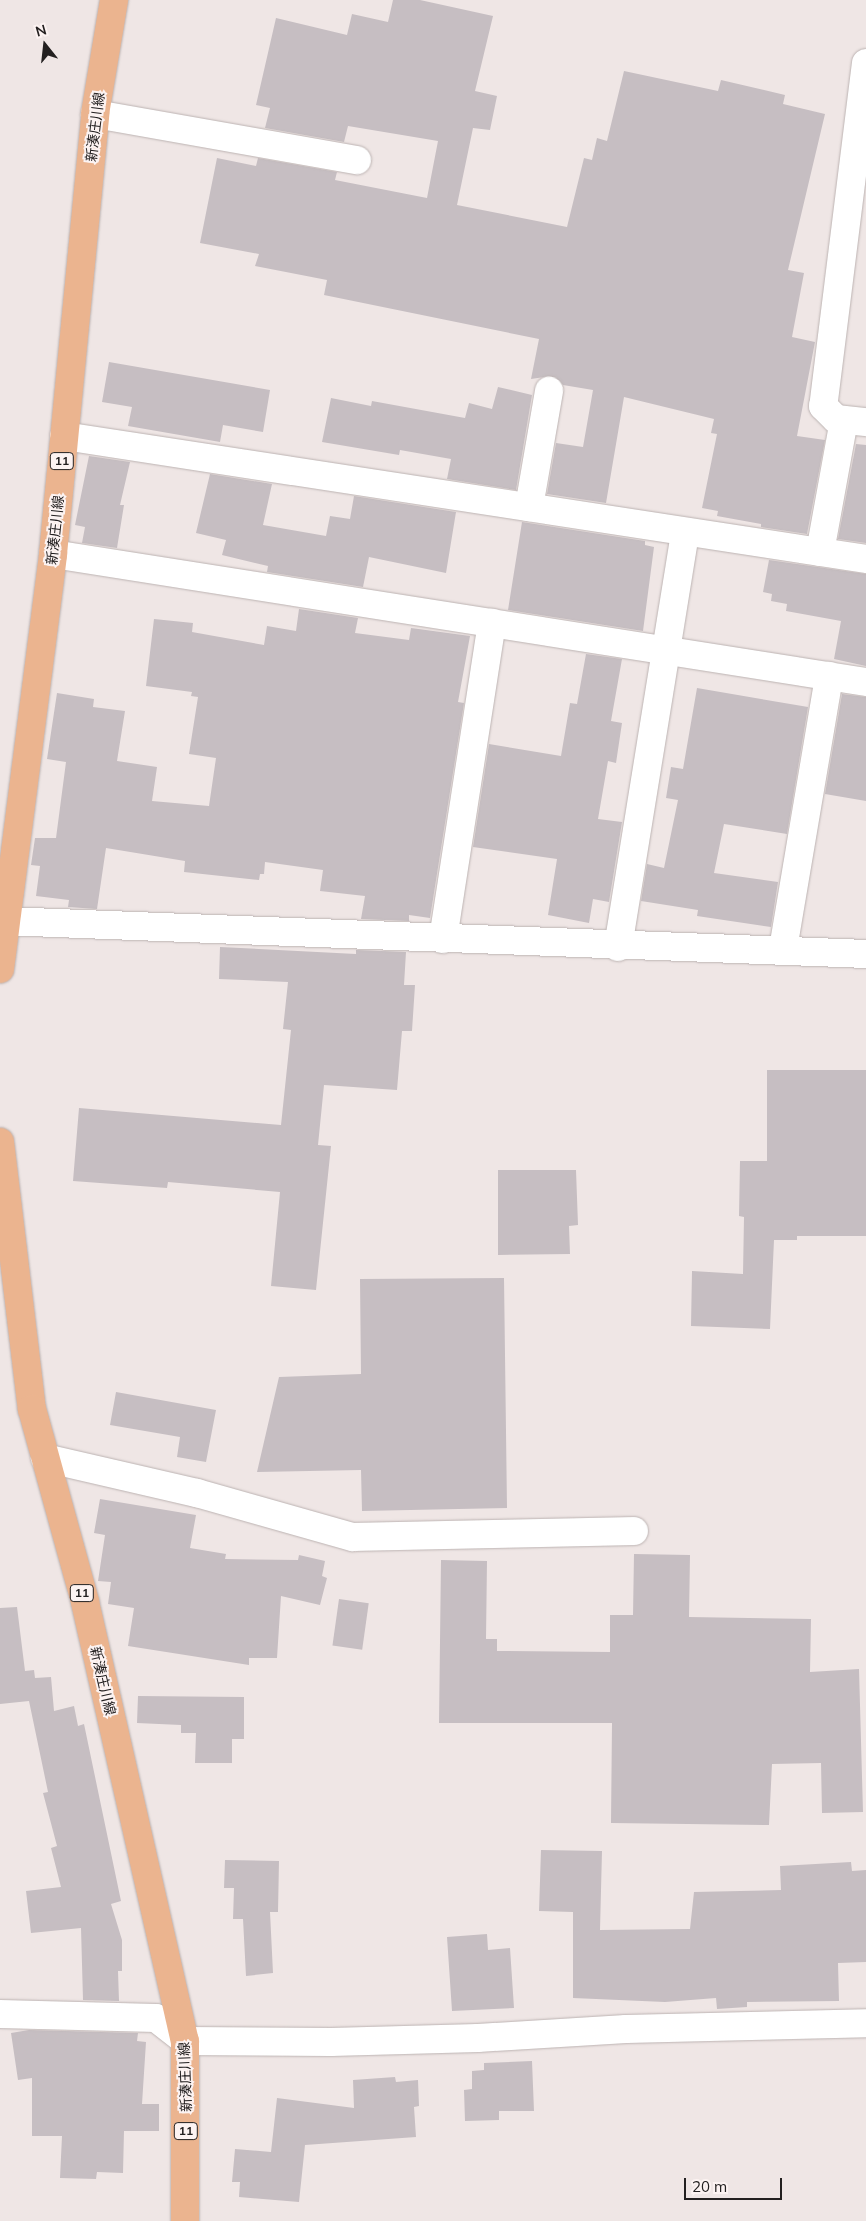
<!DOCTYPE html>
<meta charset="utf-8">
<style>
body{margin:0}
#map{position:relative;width:866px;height:2221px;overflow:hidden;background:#efe6e5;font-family:Mulish,"Noto Sans JP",sans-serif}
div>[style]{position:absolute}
.building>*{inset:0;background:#c6bec2;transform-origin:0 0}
.roads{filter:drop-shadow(0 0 1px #bcb3b2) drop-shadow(0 0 1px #bcb3b2)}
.minor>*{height:28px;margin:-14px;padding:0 14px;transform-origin:14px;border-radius:14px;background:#fff}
.major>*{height:28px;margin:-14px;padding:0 14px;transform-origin:14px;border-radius:14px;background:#ebb48f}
span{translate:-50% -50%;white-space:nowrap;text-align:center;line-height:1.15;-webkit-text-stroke:4px #fcf3f2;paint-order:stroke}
.shield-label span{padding:1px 4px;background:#fcf3f2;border:1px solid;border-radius:4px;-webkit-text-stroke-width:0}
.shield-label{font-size:12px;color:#232020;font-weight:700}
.street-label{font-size:14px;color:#232020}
.north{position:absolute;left:20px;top:20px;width:50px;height:50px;-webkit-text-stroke:4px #fcf3f2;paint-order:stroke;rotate:344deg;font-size:14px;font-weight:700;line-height:20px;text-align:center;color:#232020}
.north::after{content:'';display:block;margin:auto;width:18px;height:22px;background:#232020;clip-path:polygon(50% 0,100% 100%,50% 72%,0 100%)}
.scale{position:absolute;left:684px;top:2178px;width:98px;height:22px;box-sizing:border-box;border:2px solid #232020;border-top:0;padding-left:6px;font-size:15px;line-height:18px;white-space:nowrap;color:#232020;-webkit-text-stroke:4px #fcf3f2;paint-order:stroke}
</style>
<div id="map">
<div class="building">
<div style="clip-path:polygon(393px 0,420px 0,493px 16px,475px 91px,497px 96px,490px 130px,473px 128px,457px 205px,567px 227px,584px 158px,592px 160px,597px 138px,607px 141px,624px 71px,718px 91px,721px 80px,785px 95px,783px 104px,825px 114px,788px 270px,804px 273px,792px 337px,815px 342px,797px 436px,825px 440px,807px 534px,761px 527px,761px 524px,717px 516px,718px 511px,702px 508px,717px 434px,711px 433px,714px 419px,624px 397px,606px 503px,547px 494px,556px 443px,583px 447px,593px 390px,563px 385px,551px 376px,531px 379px,539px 339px,324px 295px,327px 280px,255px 266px,259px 254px,200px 243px,217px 158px,256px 166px,258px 158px,337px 172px,335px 180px,427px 198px,438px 141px,348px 126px,344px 142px,265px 128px,270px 108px,256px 105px,276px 18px,347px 35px,352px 14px,388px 22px)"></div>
<div style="clip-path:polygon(109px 362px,270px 390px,263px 432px,223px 425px,220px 442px,128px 426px,132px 407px,102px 402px)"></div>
<div style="clip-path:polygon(498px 387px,532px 395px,516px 490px,447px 479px,451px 459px,400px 450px,399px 455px,322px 442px,331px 398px,371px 406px,372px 401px,465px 418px,469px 403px,492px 409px)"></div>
<div style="clip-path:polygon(856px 444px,866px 445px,866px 543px,838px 539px)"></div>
<div style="clip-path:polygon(89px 456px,130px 462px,120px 505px,124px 505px,117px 548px,82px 543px,85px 527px,75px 525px)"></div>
<div style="clip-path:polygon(210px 474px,272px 484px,263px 525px,326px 536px,330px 516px,350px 519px,354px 496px,456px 512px,446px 573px,369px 557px,363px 587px,267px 572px,268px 566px,222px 555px,226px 540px,196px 533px)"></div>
<div style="clip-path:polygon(522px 522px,645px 541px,645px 545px,654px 547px,643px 631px,508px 610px)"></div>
<div style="clip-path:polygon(769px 560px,866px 574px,866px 666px,834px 659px,841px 621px,786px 611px,787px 604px,771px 601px,772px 594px,763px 592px)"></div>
<div style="clip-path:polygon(299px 609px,358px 618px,355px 633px,409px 640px,411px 628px,470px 636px,458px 702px,464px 703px,430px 918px,409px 915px,409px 921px,361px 919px,365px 896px,320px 891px,323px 870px,265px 862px,264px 874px,260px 874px,259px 880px,184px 872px,185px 861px,106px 848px,97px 909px,68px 907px,69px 900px,36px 896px,40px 866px,31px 865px,35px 838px,56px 838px,66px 762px,47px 759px,57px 693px,94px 699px,93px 707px,125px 711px,117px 761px,157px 767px,152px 801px,209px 806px,216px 758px,189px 754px,198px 697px,191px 696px,192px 692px,146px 686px,154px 619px,193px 623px,192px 632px,264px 645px,267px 626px,296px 631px)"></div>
<div style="clip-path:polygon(586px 654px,622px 659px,611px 721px,622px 723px,616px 763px,608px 761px,598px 819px,622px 822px,609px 902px,593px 899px,589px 923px,548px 915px,557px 859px,473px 847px,489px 744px,561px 756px,570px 703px,577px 704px)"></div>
<div style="clip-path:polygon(697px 688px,808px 707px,787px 834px,724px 824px,714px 873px,778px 882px,771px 927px,697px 916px,698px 910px,641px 901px,647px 864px,664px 868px,678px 800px,666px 798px,671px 767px,683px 769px)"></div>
<div style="clip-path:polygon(842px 694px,866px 697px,866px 801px,825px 794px)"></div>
<div style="clip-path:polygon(220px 947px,356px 954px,356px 950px,406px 952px,404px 985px,415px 985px,412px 1031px,402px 1031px,397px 1090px,324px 1085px,318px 1145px,331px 1146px,316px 1290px,271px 1286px,280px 1192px,168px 1182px,167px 1188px,73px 1181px,79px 1108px,281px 1125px,291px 1030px,283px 1029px,288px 982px,219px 979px)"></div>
<div style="clip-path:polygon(767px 1070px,866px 1070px,866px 1236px,797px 1236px,797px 1240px,774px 1240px,770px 1329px,691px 1326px,692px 1271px,743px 1274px,744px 1217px,739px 1216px,740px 1161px,767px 1161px)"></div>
<div style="clip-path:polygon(498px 1170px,576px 1170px,578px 1225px,569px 1226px,570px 1254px,498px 1255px)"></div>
<div style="clip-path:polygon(504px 1278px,507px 1508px,362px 1511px,361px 1470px,257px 1472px,279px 1377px,361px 1374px,360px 1279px)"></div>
<div style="clip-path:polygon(116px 1392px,216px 1410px,206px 1462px,177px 1457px,180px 1437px,110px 1425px)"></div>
<div style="clip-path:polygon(100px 1499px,196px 1515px,190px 1548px,226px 1554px,225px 1559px,298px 1560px,299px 1555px,325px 1561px,322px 1576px,327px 1578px,320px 1605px,281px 1596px,277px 1658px,249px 1658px,249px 1665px,128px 1646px,134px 1608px,108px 1604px,111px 1582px,98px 1581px,105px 1535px,94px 1533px)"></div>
<div style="clip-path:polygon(634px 1554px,690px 1555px,689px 1617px,811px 1619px,810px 1672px,859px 1669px,863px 1812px,822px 1813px,821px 1763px,772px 1764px,769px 1825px,611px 1823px,612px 1723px,439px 1723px,441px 1560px,487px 1561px,486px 1639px,497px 1639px,497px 1651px,610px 1652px,610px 1615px,633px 1615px)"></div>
<div style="left:339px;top:1599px;width:30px;height:47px;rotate:8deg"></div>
<div style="clip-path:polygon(17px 1607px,25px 1671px,34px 1670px,35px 1678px,51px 1677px,54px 1711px,74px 1706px,78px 1726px,84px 1724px,121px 1901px,111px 1904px,122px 1940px,122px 1971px,118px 1971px,119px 2001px,83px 2000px,81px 1928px,31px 1933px,26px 1891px,61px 1887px,51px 1848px,57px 1846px,43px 1793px,48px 1792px,29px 1701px,0 1704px,0 1608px)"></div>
<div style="clip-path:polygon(138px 1696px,244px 1697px,244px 1739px,232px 1739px,232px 1763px,195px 1763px,196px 1733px,181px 1733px,181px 1725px,137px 1723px)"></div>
<div style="clip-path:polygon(541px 1850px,602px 1851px,600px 1930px,690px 1929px,694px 1892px,781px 1890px,780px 1866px,851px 1862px,852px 1871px,866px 1870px,866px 1962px,838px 1963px,839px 2001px,747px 2002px,747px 2007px,717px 2009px,716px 1998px,665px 2002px,573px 1998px,573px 1912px,539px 1911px)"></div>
<div style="clip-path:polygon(225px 1860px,279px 1861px,278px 1912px,270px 1912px,273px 1973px,246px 1976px,243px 1919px,233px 1919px,234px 1888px,224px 1888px)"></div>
<div style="clip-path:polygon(487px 1934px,488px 1950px,510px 1948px,514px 2008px,452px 2011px,447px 1937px)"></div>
<div style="clip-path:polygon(29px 2030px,138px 2033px,137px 2041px,146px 2042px,142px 2104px,159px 2104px,159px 2131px,124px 2131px,123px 2173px,97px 2172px,96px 2179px,60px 2178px,62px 2136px,32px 2136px,32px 2078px,18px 2080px,11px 2033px)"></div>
<div style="clip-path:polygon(532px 2061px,534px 2111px,499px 2111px,499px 2120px,465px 2121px,464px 2090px,472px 2089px,472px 2071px,484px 2070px,484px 2063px)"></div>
<div style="clip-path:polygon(395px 2077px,396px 2082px,418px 2080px,419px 2106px,414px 2107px,416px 2137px,305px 2145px,299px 2202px,239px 2197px,240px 2182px,232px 2182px,235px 2149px,271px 2152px,277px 2098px,354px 2108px,353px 2080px)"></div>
</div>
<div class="roads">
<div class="minor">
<div style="left:866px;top:63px;width:346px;rotate:97.1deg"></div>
<div style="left:823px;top:406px;width:18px;rotate:45deg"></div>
<div style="left:836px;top:419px;width:30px;rotate:6deg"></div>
<div style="left:95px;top:114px;width:266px;rotate:10deg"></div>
<div style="left:64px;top:436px;width:811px;rotate:8.72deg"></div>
<div style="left:529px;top:507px;width:118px;rotate:-80.2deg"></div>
<div style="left:820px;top:552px;width:134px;rotate:-79.7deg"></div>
<div style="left:53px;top:554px;width:823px;rotate:8.95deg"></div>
<div style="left:4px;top:921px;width:863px;rotate:2.19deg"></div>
<div style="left:443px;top:939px;width:320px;rotate:-81.2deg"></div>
<div style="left:618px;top:947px;width:420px;rotate:-80.8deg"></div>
<div style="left:783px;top:949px;width:277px;rotate:-80.4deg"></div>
<div style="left:45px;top:1458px;width:156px;rotate:13deg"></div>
<div style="left:197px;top:1493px;width:162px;rotate:15.8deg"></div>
<div style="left:353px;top:1537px;width:281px;rotate:-1.2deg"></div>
<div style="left:0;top:2014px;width:156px;rotate:1.5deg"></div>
<div style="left:156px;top:2018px;width:37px;rotate:38deg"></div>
<div style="left:185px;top:2041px;width:146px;rotate:0.4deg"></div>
<div style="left:331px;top:2042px;width:147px;rotate:-1.6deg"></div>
<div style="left:478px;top:2038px;width:148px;rotate:-3.5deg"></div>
<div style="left:626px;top:2029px;width:240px;rotate:-1.4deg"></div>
</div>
<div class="major">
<div style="left:0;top:969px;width:418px;rotate:-82.7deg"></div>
<div style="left:53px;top:554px;width:442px;rotate:-84.5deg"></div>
<div style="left:95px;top:114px;width:116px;rotate:-80.5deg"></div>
<div style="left:0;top:1142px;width:269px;rotate:83.2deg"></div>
<div style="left:32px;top:1409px;width:200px;rotate:74.6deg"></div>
<div style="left:85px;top:1602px;width:450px;rotate:77.2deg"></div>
<div style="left:185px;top:2041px;width:180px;rotate:90deg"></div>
</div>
</div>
<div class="shield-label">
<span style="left:62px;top:461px">11</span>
<span style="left:82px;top:1593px">11</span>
<span style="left:186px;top:2131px">11</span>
</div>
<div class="street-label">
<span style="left:95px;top:127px;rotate:-83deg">新湊庄川線</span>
<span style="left:55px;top:530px;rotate:-84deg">新湊庄川線</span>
<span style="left:103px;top:1681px;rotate:77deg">新湊庄川線</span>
<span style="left:185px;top:2077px;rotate:-92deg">新湊庄川線</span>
</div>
<div class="north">N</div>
<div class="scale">20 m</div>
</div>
